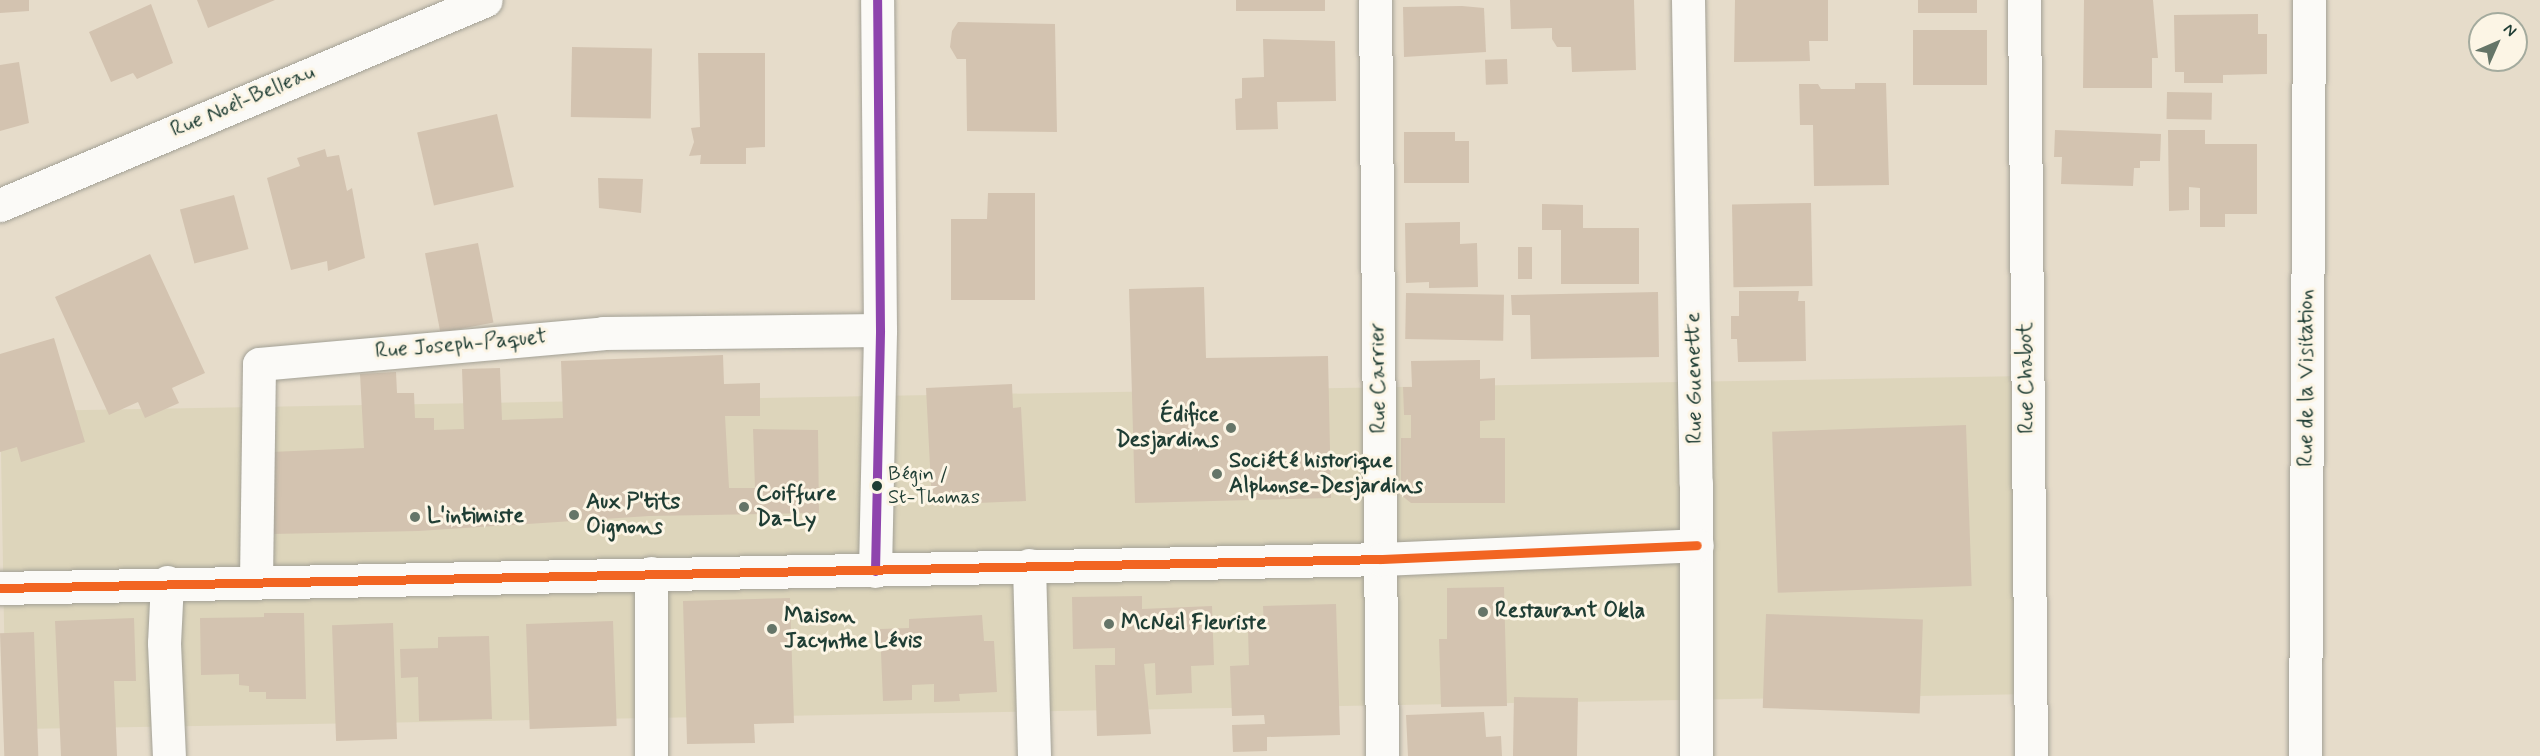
<!DOCTYPE html>
<meta charset="utf-8">
<style>
body{margin:0}
#map{position:relative;width:2540px;height:756px;overflow:hidden;background:#e6dcca;font-family:Mynerve,sans-serif}
div>[style]{position:absolute}
.built>*{inset:0;background:#ddd5bb;transform-origin:0 0}
.building>*{inset:0;background:#d3c3b0;transform-origin:0 0}
.roads{filter:drop-shadow(0 0 2px #a3a196) drop-shadow(0 0 2px #a3a196)}
.minor>*{height:33px;margin:-16.5px;padding:0 16.5px;transform-origin:16.5px;border-radius:16.5px;background:#fbfaf7}
.bus-1>*{height:9px;margin:-4.5px;padding:0 4.5px;transform-origin:4.5px;border-radius:4.5px;background:#8e44ad}
.bus-2>*{height:9px;margin:-4.5px;padding:0 4.5px;transform-origin:4.5px;border-radius:4.5px;background:#f26522}
.dots>*{width:16px;height:16px;translate:-50% -50%;box-sizing:border-box;border:3px solid #fcf5e5;border-radius:50%}
span{translate:-50% -50%;white-space:nowrap;text-align:center;line-height:1.15;-webkit-text-stroke:6px #fcf5e5;paint-order:stroke}
.bus-label{font-size:20px;color:#1f3d34}
.left{translate:0 -50%;text-align:left}
.street-label{font-size:22px;color:#1f3d34}
.poi-label{font-size:22px;color:#1f3d34;font-weight:700}
.right{translate:-100% -50%;text-align:right}
.north{position:absolute;left:2468px;top:12px;width:60px;height:60px;box-sizing:border-box;background:#fcf5e5;border:2px solid #a4ab9e;border-radius:50%;rotate:45deg;font-size:16px;font-weight:700;line-height:24px;text-align:center;color:#1f3d34}
.north::after{content:'';display:block;margin:auto;width:21px;height:27px;background:#657568;clip-path:polygon(50% 0,100% 100%,50% 72%,0 100%)}
</style>
<div id="map">
<div class="built">
<div style="left:2027px;top:376px;width:318px;height:2027px;rotate:89deg"></div>
</div>
<div class="building">
<div style="clip-path:polygon(0 0,29px 0,29px 11px,0 13px)"></div>
<div style="clip-path:polygon(197px 0,275px 0,208px 28px)"></div>
<div style="left:1236px;top:0;width:89px;height:11px"></div>
<div style="clip-path:polygon(1510px 0,1634px 0,1636px 70px,1572px 72px,1571px 47px,1557px 47px,1552px 39px,1552px 28px,1511px 29px)"></div>
<div style="clip-path:polygon(1735px 0,1828px 0,1828px 41px,1809px 41px,1810px 61px,1734px 62px)"></div>
<div style="left:1918px;top:0;width:59px;height:13px"></div>
<div style="clip-path:polygon(2084px 0,2153px 0,2158px 58px,2152px 58px,2152px 88px,2083px 88px)"></div>
<div style="clip-path:polygon(151px 4px,173px 63px,137px 79px,133px 73px,111px 82px,89px 32px)"></div>
<div style="clip-path:polygon(1462px 6px,1484px 8px,1486px 52px,1404px 57px,1403px 7px)"></div>
<div style="clip-path:polygon(2258px 14px,2258px 34px,2267px 34px,2267px 74px,2223px 75px,2223px 83px,2184px 83px,2184px 72px,2175px 72px,2174px 15px)"></div>
<div style="clip-path:polygon(958px 22px,1055px 24px,1057px 132px,967px 131px,966px 59px,957px 59px,950px 47px,952px 31px)"></div>
<div style="left:1987px;top:30px;width:55px;height:74px;rotate:90deg"></div>
<div style="clip-path:polygon(1263px 39px,1335px 41px,1336px 101px,1277px 102px,1278px 129px,1236px 130px,1235px 99px,1242px 98px,1242px 78px,1264px 77px)"></div>
<div style="left:572px;top:47px;width:80px;height:70px;rotate:1deg"></div>
<div style="clip-path:polygon(698px 53px,765px 53px,765px 147px,746px 148px,746px 164px,700px 164px,701px 155px,689px 156px,694px 142px,691px 128px,700px 127px)"></div>
<div style="left:1507px;top:59px;width:25px;height:22px;rotate:88deg"></div>
<div style="clip-path:polygon(19px 62px,29px 123px,0 131px,0 65px)"></div>
<div style="clip-path:polygon(1855px 83px,1886px 83px,1889px 185px,1814px 186px,1813px 125px,1800px 125px,1799px 84px,1818px 84px,1821px 89px,1855px 89px)"></div>
<div style="left:2167px;top:92px;width:45px;height:27px;rotate:1deg"></div>
<div style="left:497px;top:114px;width:75px;height:82px;rotate:77deg"></div>
<div style="clip-path:polygon(2055px 130px,2161px 134px,2160px 161px,2140px 161px,2140px 168px,2134px 168px,2133px 186px,2061px 184px,2062px 157px,2054px 157px)"></div>
<div style="clip-path:polygon(2168px 130px,2205px 130px,2205px 144px,2257px 144px,2257px 214px,2225px 214px,2225px 227px,2200px 227px,2200px 188px,2189px 187px,2189px 210px,2169px 211px)"></div>
<div style="clip-path:polygon(1404px 132px,1455px 132px,1455px 141px,1469px 141px,1469px 183px,1404px 183px)"></div>
<div style="clip-path:polygon(325px 149px,327px 157px,339px 155px,347px 191px,352px 188px,365px 258px,328px 271px,327px 261px,291px 270px,267px 178px,300px 166px,297px 158px)"></div>
<div style="clip-path:polygon(598px 178px,643px 179px,641px 213px,599px 208px)"></div>
<div style="clip-path:polygon(988px 193px,1035px 193px,1035px 300px,951px 300px,951px 219px,987px 219px)"></div>
<div style="left:234px;top:195px;width:56px;height:56px;rotate:75deg"></div>
<div style="left:1811px;top:203px;width:83px;height:79px;rotate:89deg"></div>
<div style="clip-path:polygon(1542px 204px,1583px 205px,1583px 228px,1639px 228px,1639px 284px,1561px 284px,1561px 230px,1542px 230px)"></div>
<div style="clip-path:polygon(1460px 222px,1460px 244px,1477px 243px,1478px 287px,1429px 288px,1429px 282px,1406px 283px,1405px 223px)"></div>
<div style="left:478px;top:243px;width:81px;height:54px;rotate:79deg"></div>
<div style="left:1518px;top:247px;width:14px;height:32px"></div>
<div style="clip-path:polygon(150px 254px,205px 373px,172px 388px,179px 403px,145px 418px,138px 402px,109px 415px,55px 297px)"></div>
<div style="clip-path:polygon(1204px 287px,1206px 358px,1328px 356px,1331px 498px,1135px 503px,1129px 289px)"></div>
<div style="clip-path:polygon(1739px 291px,1799px 291px,1798px 301px,1805px 301px,1806px 361px,1738px 362px,1737px 339px,1731px 339px,1731px 316px,1739px 316px)"></div>
<div style="clip-path:polygon(1658px 292px,1659px 357px,1531px 359px,1530px 315px,1512px 315px,1511px 295px)"></div>
<div style="left:1406px;top:293px;width:98px;height:46px;rotate:1deg"></div>
<div style="clip-path:polygon(54px 338px,85px 442px,21px 462px,17px 447px,0 452px,0 354px)"></div>
<div style="clip-path:polygon(723px 355px,724px 384px,760px 383px,760px 416px,725px 416px,729px 488px,755px 488px,753px 429px,818px 430px,819px 513px,649px 516px,418px 531px,272px 534px,271px 452px,364px 448px,360px 374px,396px 372px,397px 393px,414px 393px,415px 418px,434px 418px,434px 430px,464px 429px,462px 369px,500px 368px,502px 420px,563px 418px,561px 361px)"></div>
<div style="clip-path:polygon(1480px 360px,1480px 379px,1495px 378px,1495px 420px,1480px 421px,1480px 438px,1505px 438px,1505px 503px,1411px 503px,1401px 495px,1401px 438px,1411px 438px,1411px 415px,1404px 415px,1403px 387px,1412px 387px,1411px 361px)"></div>
<div style="clip-path:polygon(1012px 384px,1013px 408px,1021px 407px,1026px 501px,932px 505px,926px 388px)"></div>
<div style="left:1966px;top:425px;width:161px;height:194px;rotate:88deg"></div>
<div style="clip-path:polygon(1504px 587px,1507px 706px,1441px 707px,1439px 639px,1447px 639px,1447px 588px)"></div>
<div style="clip-path:polygon(1142px 596px,1142px 609px,1212px 606px,1214px 665px,1191px 666px,1192px 693px,1156px 695px,1155px 663px,1144px 664px,1151px 734px,1097px 736px,1095px 665px,1115px 665px,1115px 648px,1073px 649px,1072px 597px)"></div>
<div style="clip-path:polygon(790px 598px,794px 723px,754px 724px,755px 743px,687px 744px,683px 601px)"></div>
<div style="clip-path:polygon(1336px 604px,1340px 735px,1267px 737px,1267px 751px,1233px 752px,1232px 725px,1265px 724px,1264px 715px,1232px 716px,1230px 666px,1249px 665px,1248px 629px,1264px 629px,1263px 606px)"></div>
<div style="clip-path:polygon(264px 613px,304px 613px,306px 699px,266px 699px,266px 692px,249px 692px,249px 686px,239px 685px,239px 674px,201px 675px,200px 618px,264px 617px)"></div>
<div style="left:1766px;top:614px;width:157px;height:94px;rotate:2deg"></div>
<div style="clip-path:polygon(982px 615px,984px 641px,994px 641px,997px 692px,959px 694px,960px 701px,934px 702px,934px 684px,912px 685px,912px 700px,883px 701px,880px 629px,909px 628px,909px 619px)"></div>
<div style="clip-path:polygon(134px 618px,136px 681px,114px 681px,117px 756px,61px 756px,55px 621px)"></div>
<div style="left:613px;top:621px;width:105px;height:87px;rotate:88deg"></div>
<div style="left:393px;top:623px;width:116px;height:61px;rotate:88deg"></div>
<div style="left:34px;top:632px;width:124px;height:34px;rotate:88deg"></div>
<div style="clip-path:polygon(489px 636px,492px 719px,419px 721px,418px 677px,401px 678px,400px 649px,438px 648px,438px 637px)"></div>
<div style="left:1514px;top:697px;width:64px;height:59px;rotate:1deg"></div>
<div style="clip-path:polygon(1484px 712px,1486px 737px,1501px 736px,1502px 756px,1408px 756px,1406px 715px)"></div>
</div>
<div class="roads">
<div class="minor">
<div style="left:1375px;top:0;width:756px;rotate:89.47deg"></div>
<div style="left:1688px;top:0;width:483px;rotate:89.1deg"></div>
<div style="left:1696px;top:483px;width:273px;rotate:90deg"></div>
<div style="left:2024px;top:0;width:756px;rotate:89.47deg"></div>
<div style="left:0;top:205px;width:527px;rotate:-22.87deg"></div>
<div style="left:1029px;top:565px;width:191px;rotate:88.5deg"></div>
<div style="left:875px;top:571px;width:241px;rotate:-88.8deg"></div>
<div style="left:880px;top:330px;width:330px;rotate:-90.5deg"></div>
<div style="left:256px;top:580px;width:216px;rotate:-89.2deg"></div>
<div style="left:259px;top:364px;width:345px;rotate:-5.1deg"></div>
<div style="left:603px;top:333px;width:277px;rotate:-0.6deg"></div>
<div style="left:167px;top:582px;width:61px;rotate:92.8deg"></div>
<div style="left:164px;top:643px;width:113px;rotate:87.5deg"></div>
<div style="left:0;top:588px;width:1381px;rotate:-1.2deg"></div>
<div style="left:1381px;top:559px;width:316px;rotate:-2.5deg"></div>
<div style="left:651px;top:756px;width:183px;rotate:-90deg"></div>
<div style="left:2305px;top:756px;width:756px;rotate:-89.7deg"></div>
</div>
</div>
<div class="bus-1">
<div style="left:875px;top:571px;width:241px;rotate:-88.8deg"></div>
<div style="left:880px;top:330px;width:330px;rotate:-90.5deg"></div>
</div>
<div class="bus-2">
<div style="left:0;top:588px;width:1381px;rotate:-1.2deg"></div>
<div style="left:1381px;top:559px;width:316px;rotate:-2.5deg"></div>
</div>
<div class="dots">
<div style="left:1231px;top:428px;background:#657568"></div>
<div style="left:1217px;top:474px;background:#657568"></div>
<div style="left:877px;top:486px;background:#1f3d34"></div>
<div style="left:744px;top:507px;background:#657568"></div>
<div style="left:574px;top:515px;background:#657568"></div>
<div style="left:415px;top:517px;background:#657568"></div>
<div style="left:1483px;top:612px;background:#657568"></div>
<div style="left:1109px;top:624px;background:#657568"></div>
<div style="left:772px;top:629px;background:#657568"></div>
</div>
<div class="bus-label">
<span class="left" style="left:888px;top:486px">Bégin /<br>St-Thomas</span>
</div>
<div class="street-label">
<span style="left:243px;top:102px;rotate:-23deg">Rue Noël-Belleau</span>
<span style="left:461px;top:345px;rotate:-5deg">Rue Joseph-Paquet</span>
<span style="left:1379px;top:378px;rotate:-91deg">Rue Carrier</span>
<span style="left:1695px;top:378px;rotate:-91deg">Rue Guenette</span>
<span style="left:2027px;top:378px;rotate:-91deg">Rue Chabot</span>
<span style="left:2307px;top:378px;rotate:-90deg">Rue de la Visitation</span>
</div>
<div class="poi-label">
<span class="right" style="left:1219px;top:428px">Édifice<br>Desjardins</span>
<span class="left" style="left:1229px;top:474px">Société historique<br>Alphonse-Desjardins</span>
<span class="left" style="left:756px;top:507px">Coiffure<br>Da-Ly</span>
<span class="left" style="left:586px;top:515px">Aux P'tits<br>Oignons</span>
<span class="left" style="left:427px;top:517px">L'intimiste</span>
<span class="left" style="left:1495px;top:612px">Restaurant Okla</span>
<span class="left" style="left:784px;top:629px">Maison<br>Jacynthe Lévis</span>
<span class="left" style="left:1121px;top:624px">McNeil Fleuriste</span>
</div>
<div class="north">N</div>
</div>
